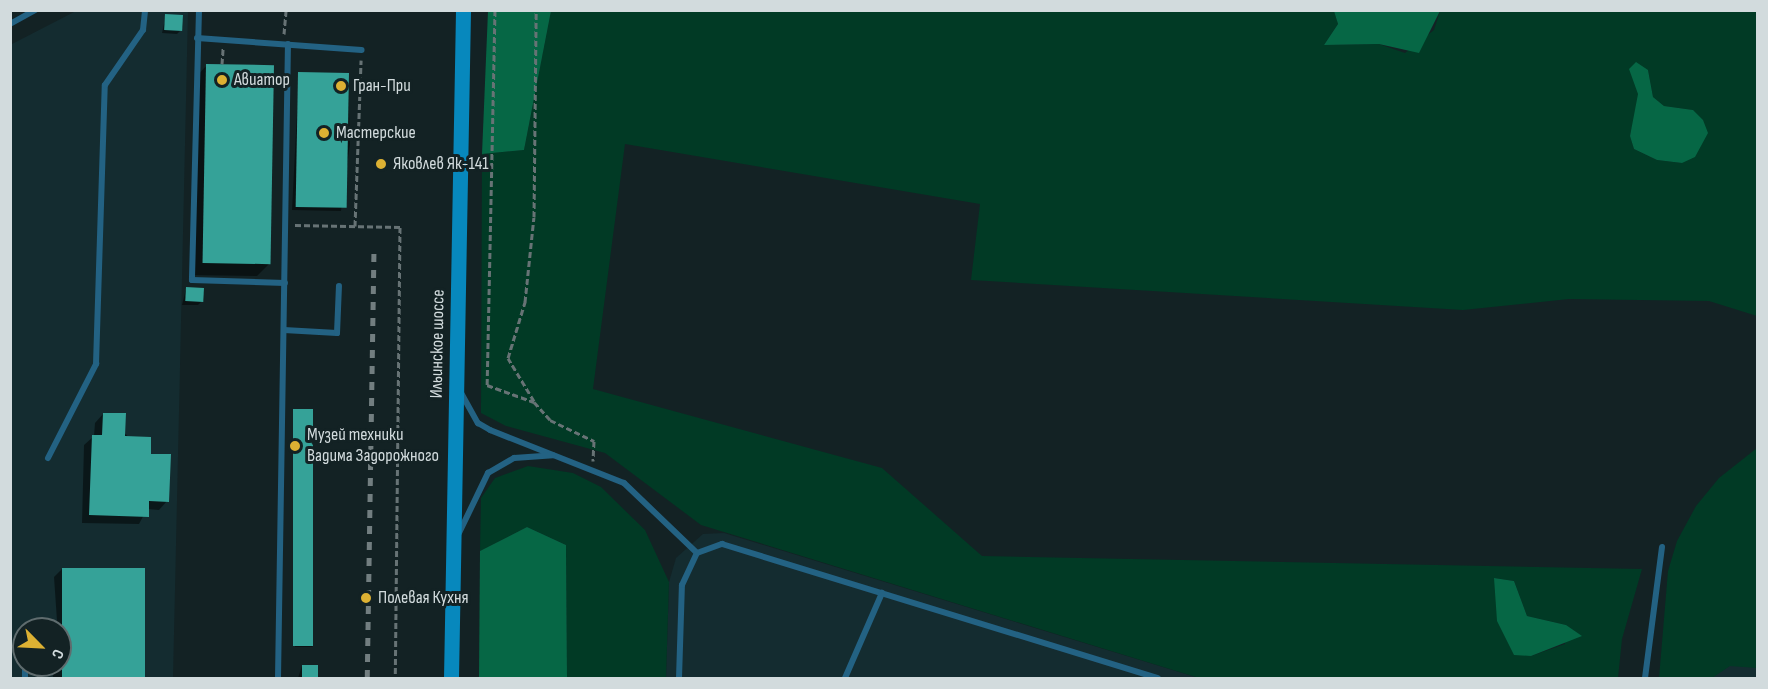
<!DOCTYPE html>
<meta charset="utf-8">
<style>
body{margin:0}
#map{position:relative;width:1768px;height:689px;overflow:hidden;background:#132224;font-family:"Sofia Sans Condensed",sans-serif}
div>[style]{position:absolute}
.built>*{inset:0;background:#142c30}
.green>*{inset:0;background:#013a25}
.forest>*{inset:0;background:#066745}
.shadow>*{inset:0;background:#0007}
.building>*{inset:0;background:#35a298;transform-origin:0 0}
.path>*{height:3px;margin-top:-1.5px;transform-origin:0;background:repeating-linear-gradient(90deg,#677375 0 6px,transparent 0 9px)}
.service>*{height:6px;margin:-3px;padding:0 3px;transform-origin:3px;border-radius:3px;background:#236283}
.secondary>*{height:15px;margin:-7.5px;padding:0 7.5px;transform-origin:7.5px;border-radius:7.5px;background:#0788bd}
.rail>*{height:4.5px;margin-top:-2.25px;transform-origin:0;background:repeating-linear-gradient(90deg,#727e80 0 8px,transparent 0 16px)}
.dots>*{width:16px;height:16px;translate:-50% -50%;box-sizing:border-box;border:3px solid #132224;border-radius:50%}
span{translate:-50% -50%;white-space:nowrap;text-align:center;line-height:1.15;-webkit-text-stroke:6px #132224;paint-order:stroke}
.poi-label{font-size:18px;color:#d2dbdd}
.left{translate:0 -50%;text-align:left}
.street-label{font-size:18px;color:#d2dbdd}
.frame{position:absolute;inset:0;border:12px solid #d2dbdd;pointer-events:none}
.north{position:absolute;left:12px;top:617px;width:60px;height:60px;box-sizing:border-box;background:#132224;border:2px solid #5f6c6e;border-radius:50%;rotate:114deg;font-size:16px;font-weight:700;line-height:24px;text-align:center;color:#d2dbdd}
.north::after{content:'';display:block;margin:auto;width:21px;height:27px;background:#ddb133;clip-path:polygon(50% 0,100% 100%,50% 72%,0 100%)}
</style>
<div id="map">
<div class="built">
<div style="clip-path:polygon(evenodd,76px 11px,188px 11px,173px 678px,11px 678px,12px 44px,76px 11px,24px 629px,60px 629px,60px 665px,24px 665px,24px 629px)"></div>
<div style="clip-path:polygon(724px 533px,1199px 678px,666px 678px,669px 582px,676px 558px,703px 534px)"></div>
<div style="clip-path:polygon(1757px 614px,1757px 678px,1703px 678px)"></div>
</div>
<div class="green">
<div style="clip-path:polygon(evenodd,1334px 10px,1338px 24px,1324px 45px,1379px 44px,1405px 53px,1434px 30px,1440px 11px,1757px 11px,1757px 316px,1709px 301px,1569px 299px,1463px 310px,971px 280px,980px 204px,625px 144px,593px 389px,882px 468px,982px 556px,1642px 569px,1622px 639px,1618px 678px,1199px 678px,701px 525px,605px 453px,506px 426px,481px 413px,482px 154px,524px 150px,551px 11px,1334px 10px,1648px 70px,1653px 97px,1664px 106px,1693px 110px,1682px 163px,1657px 160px,1634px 149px,1630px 135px,1648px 70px,1334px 10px,1494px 578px,1514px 581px,1527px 616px,1566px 625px,1565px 644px,1531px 656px,1494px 578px)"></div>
<div style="clip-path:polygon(1757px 448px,1757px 668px,1730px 666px,1712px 678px,1659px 678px,1668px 571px,1677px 541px,1696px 506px,1719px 478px)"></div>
<div style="clip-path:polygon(528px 466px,573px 473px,601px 487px,645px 530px,669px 582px,666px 678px,567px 678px,566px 545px,527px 527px,480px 551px,481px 498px,495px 478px)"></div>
</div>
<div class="forest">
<div style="clip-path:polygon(488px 11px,551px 11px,524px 150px,482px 154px)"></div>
<div style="clip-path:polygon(1334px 11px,1334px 10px,1440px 11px,1419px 53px,1379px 44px,1324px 45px,1338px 24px)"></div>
<div style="clip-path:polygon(1636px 62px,1648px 70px,1653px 97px,1664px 106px,1693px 110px,1703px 120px,1708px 133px,1695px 157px,1682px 163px,1657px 160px,1634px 149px,1630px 136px,1638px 94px,1629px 69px)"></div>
<div style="clip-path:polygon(527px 527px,566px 545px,567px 678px,479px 678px,480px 551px)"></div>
<div style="clip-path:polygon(1494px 578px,1514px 581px,1527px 616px,1566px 625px,1582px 636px,1531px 656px,1514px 655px,1497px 621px)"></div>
</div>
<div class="shadow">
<div style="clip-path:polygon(166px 15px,181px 30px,177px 34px,162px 33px)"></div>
<div style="clip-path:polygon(207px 65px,269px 264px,257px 276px,190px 275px,195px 78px)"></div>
<div style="clip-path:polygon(299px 74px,348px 75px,350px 144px,341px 211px,292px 210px)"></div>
<div style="clip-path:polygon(186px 289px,202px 301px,198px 305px,182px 305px)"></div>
<div style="clip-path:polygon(294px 411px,313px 646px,312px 647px,295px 647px)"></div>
<div style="clip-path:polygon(103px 414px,149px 455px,167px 501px,159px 510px,147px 509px,139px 524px,82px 523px,84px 445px,94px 436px,95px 423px)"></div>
<div style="clip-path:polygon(62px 569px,144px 570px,143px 678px,53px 678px,53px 665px,60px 665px,54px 577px)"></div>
<div style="clip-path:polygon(302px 666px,317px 666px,317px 678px,298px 678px)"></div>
</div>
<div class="building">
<div style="left:165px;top:14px;width:18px;height:16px;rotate:3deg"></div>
<div style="left:206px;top:64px;width:68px;height:199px;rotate:1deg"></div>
<div style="left:298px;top:72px;width:51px;height:135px;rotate:1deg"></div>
<div style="left:186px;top:287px;width:18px;height:14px;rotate:3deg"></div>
<div style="left:293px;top:409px;width:20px;height:237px"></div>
<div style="clip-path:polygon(103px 413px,126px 413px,125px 436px,151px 437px,151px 454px,171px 454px,169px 502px,149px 501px,149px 517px,89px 515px,92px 435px,102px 435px)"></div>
<div style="left:62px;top:568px;width:83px;height:110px"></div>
<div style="left:302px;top:665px;width:16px;height:13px"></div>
</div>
<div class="path">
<div style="left:495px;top:10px;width:375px;rotate:91.2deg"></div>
<div style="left:487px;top:385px;width:50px;rotate:19.9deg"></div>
<div style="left:534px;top:402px;width:24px;rotate:48deg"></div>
<div style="left:550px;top:420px;width:49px;rotate:25.5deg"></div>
<div style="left:594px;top:441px;width:20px;rotate:93deg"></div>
<div style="left:284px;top:34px;width:24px;rotate:-85deg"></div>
<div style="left:222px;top:64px;width:16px;rotate:-86deg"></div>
<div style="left:295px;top:225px;width:105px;rotate:1.1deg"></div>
<div style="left:400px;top:227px;width:451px;rotate:90.6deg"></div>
<div style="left:355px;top:226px;width:166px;rotate:-87.9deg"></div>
<div style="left:534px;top:401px;width:50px;rotate:-121.2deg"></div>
<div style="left:508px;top:358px;width:59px;rotate:-73.1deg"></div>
<div style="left:525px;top:302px;width:85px;rotate:-84deg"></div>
<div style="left:534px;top:217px;width:207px;rotate:-89.4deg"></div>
</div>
<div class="service">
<div style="left:199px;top:10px;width:270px;rotate:91.5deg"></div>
<div style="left:192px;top:280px;width:93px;rotate:1.8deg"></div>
<div style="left:10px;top:24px;width:29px;rotate:-29deg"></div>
<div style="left:197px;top:38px;width:165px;rotate:4.2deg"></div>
<div style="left:284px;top:330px;width:53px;rotate:3.2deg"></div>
<div style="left:337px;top:333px;width:47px;rotate:-87.6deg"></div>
<div style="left:460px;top:391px;width:37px;rotate:61deg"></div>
<div style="left:478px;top:423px;width:14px;rotate:30deg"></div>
<div style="left:490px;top:430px;width:144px;rotate:21.6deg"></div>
<div style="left:624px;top:483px;width:101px;rotate:43.8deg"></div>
<div style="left:48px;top:458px;width:106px;rotate:-62.9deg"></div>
<div style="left:96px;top:364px;width:279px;rotate:-88.2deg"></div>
<div style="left:105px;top:85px;width:67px;rotate:-55.4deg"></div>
<div style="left:143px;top:30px;width:20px;rotate:-84deg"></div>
<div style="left:459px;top:533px;width:67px;rotate:-64.2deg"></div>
<div style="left:488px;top:473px;width:30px;rotate:-30deg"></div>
<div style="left:514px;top:458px;width:39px;rotate:-4deg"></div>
<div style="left:25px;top:665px;width:13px;rotate:90deg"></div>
<div style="left:278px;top:678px;width:634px;rotate:-89.1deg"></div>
<div style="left:679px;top:678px;width:93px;rotate:-88.2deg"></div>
<div style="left:682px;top:585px;width:35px;rotate:-65deg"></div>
<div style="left:697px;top:553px;width:27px;rotate:-20deg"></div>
<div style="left:722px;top:544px;width:456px;rotate:17.1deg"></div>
<div style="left:845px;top:678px;width:93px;rotate:-66.5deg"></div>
<div style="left:1645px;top:678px;width:132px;rotate:-82.6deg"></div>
</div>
<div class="secondary">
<div style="left:451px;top:678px;width:668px;rotate:-88.97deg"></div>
</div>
<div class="rail">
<div style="left:367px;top:678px;width:432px;rotate:-89.1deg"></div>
</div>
<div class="dots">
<div style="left:222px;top:80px;background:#ddb133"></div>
<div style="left:341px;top:86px;background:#ddb133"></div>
<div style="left:324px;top:133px;background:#ddb133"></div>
<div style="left:381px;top:164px;background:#ddb133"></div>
<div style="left:295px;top:446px;background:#ddb133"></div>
<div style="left:366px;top:598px;background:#ddb133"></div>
</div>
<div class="poi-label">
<span class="left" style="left:234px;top:80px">Авиатор</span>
<span class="left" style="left:353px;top:86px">Гран-При</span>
<span class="left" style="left:336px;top:133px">Мастерские</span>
<span class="left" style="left:393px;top:164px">Яковлев Як-141</span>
<span class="left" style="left:307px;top:446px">Музей техники<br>Вадима Задорожного</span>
<span class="left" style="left:378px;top:598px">Полевая Кухня</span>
</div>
<div class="street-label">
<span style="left:438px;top:344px;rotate:-89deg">Ильинское шоссе</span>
</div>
<div class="frame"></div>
<div class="north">С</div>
</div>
